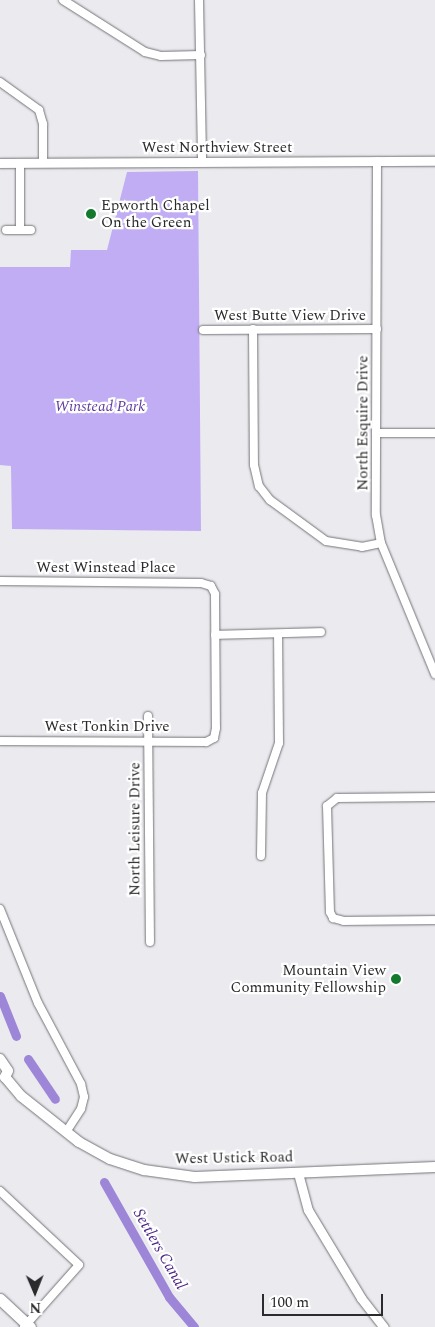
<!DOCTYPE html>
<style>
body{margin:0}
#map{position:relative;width:435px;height:1327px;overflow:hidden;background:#ebeaef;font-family:Spectral,serif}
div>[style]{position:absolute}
.green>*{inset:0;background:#c0adf4}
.canal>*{height:9px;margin:-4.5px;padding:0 4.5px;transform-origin:4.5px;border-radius:4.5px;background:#9d85d8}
.roads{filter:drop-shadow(0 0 1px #747377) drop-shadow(0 0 1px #747377)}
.minor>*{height:8px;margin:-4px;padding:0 4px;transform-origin:4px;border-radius:4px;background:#fff}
.tertiary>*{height:9px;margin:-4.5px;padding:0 4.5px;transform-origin:4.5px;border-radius:4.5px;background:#fff}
.secondary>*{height:10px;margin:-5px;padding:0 5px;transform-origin:5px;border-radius:5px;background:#fff}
.primary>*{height:11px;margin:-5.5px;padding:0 5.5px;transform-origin:5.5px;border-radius:5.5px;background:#fff}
.dots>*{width:14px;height:14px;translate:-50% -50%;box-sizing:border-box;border:2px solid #fff;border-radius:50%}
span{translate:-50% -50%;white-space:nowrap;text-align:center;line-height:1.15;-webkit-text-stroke:4.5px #fff;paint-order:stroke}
.street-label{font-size:15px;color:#2b2a2c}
.poi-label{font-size:15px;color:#2b2a2c}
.left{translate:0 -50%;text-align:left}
.right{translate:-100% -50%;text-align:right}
.park-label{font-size:15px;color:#5f3b9d;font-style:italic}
.water-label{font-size:16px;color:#4c2687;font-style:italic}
.north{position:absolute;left:10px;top:1267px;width:50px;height:50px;-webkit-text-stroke:4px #fff;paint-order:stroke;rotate:179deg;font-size:14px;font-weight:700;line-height:20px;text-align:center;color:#2b2a2c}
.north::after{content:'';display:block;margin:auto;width:18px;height:22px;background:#2b2a2c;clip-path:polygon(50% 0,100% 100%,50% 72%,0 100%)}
.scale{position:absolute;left:262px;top:1294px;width:121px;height:22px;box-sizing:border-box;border:2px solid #2b2a2c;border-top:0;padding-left:6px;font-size:15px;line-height:18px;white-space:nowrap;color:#2b2a2c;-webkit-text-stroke:4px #fff;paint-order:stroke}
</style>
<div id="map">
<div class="green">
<div style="clip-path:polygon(198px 171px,201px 531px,12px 529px,11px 466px,0 465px,0 267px,70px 267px,71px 250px,107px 250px,127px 172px)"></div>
</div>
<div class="canal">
<div style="left:0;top:996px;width:43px;rotate:68.2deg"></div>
<div style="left:28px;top:1059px;width:48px;rotate:56deg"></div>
<div style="left:104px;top:1182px;width:132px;rotate:60.5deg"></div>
<div style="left:169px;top:1297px;width:39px;rotate:50deg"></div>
</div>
<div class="roads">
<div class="minor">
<div style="left:63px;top:0;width:97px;rotate:32.4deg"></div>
<div style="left:145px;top:52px;width:16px;rotate:14deg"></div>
<div style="left:161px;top:56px;width:40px;rotate:-1.4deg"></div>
<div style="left:199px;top:0;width:161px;rotate:88.9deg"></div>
<div style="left:0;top:82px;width:48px;rotate:35.7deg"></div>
<div style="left:39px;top:110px;width:15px;rotate:74deg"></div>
<div style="left:43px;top:124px;width:38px;rotate:90deg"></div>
<div style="left:377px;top:161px;width:354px;rotate:90.2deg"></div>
<div style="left:376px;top:515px;width:28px;rotate:80deg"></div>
<div style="left:381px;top:543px;width:142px;rotate:67.6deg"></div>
<div style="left:6px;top:230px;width:25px"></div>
<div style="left:20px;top:230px;width:67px;rotate:-90deg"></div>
<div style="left:253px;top:329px;width:136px;rotate:89.6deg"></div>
<div style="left:254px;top:465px;width:22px;rotate:77deg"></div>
<div style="left:259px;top:486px;width:18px;rotate:52deg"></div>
<div style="left:270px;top:500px;width:69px;rotate:36.2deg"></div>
<div style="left:326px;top:541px;width:36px;rotate:9deg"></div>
<div style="left:362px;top:547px;width:19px;rotate:-12deg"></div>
<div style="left:203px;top:330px;width:174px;rotate:-0.3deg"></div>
<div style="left:376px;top:433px;width:59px"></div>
<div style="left:0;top:581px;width:201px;rotate:0.6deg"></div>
<div style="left:201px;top:583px;width:10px;rotate:17deg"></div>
<div style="left:211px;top:586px;width:9px;rotate:63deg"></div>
<div style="left:215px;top:594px;width:134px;rotate:89.6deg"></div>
<div style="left:216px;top:728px;width:10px;rotate:101deg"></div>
<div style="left:214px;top:738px;width:9px;rotate:153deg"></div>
<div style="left:206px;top:742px;width:206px;rotate:-179.7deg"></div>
<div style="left:215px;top:635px;width:106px;rotate:-1.6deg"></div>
<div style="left:148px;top:716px;width:226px;rotate:89.5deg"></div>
<div style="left:435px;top:797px;width:98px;rotate:179.4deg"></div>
<div style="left:337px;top:798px;width:13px;rotate:141deg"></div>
<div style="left:327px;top:806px;width:106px;rotate:88.4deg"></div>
<div style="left:330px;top:912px;width:7px;rotate:63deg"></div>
<div style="left:333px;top:918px;width:11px;rotate:15deg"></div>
<div style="left:344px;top:921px;width:91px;rotate:-0.6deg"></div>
<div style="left:261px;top:856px;width:63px;rotate:-89.1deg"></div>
<div style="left:262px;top:793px;width:53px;rotate:-71.2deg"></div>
<div style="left:279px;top:743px;width:109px;rotate:-90.5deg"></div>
<div style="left:0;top:909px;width:101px;rotate:68deg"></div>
<div style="left:38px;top:1003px;width:92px;rotate:62deg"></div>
<div style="left:81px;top:1084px;width:13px;rotate:77deg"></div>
<div style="left:84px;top:1097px;width:12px;rotate:104deg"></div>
<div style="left:81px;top:1109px;width:27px;rotate:123deg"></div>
<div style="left:0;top:1191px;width:108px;rotate:43.1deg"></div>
<div style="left:79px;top:1265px;width:83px;rotate:131.6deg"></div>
</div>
<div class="tertiary">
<div style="left:0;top:163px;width:435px;rotate:-0.3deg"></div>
<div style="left:298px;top:1173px;width:38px;rotate:75deg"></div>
<div style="left:308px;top:1210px;width:103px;rotate:58.9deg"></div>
<div style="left:361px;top:1298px;width:37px;rotate:52deg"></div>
</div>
<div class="secondary">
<div style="left:0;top:1059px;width:14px;rotate:56deg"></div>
<div style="left:8px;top:1071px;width:7px;rotate:117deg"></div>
<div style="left:5px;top:1077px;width:25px;rotate:50deg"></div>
<div style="left:21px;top:1096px;width:74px;rotate:38.4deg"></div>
<div style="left:79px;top:1142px;width:35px;rotate:29deg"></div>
<div style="left:110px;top:1159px;width:36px;rotate:18deg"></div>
<div style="left:144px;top:1170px;width:51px;rotate:7.8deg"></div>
<div style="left:195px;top:1177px;width:240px;rotate:-2.4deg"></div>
</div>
<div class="primary">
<div style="left:0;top:1299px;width:41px;rotate:43deg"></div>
</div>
</div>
<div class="dots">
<div style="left:91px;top:214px;background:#13792c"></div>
<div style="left:396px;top:979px;background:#13792c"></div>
</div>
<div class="street-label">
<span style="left:217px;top:148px">West Northview Street</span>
<span style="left:290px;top:316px">West Butte View Drive</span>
<span style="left:363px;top:423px;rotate:-90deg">North Esquire Drive</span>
<span style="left:106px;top:568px">West Winstead Place</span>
<span style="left:107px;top:727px">West Tonkin Drive</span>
<span style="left:135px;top:829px;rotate:-90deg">North Leisure Drive</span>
<span style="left:234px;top:1158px;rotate:-1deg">West Ustick Road</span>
</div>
<div class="poi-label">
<span class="left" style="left:101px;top:214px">Epworth Chapel<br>On the Green</span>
<span class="right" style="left:386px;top:979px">Mountain View<br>Community Fellowship</span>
</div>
<div class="park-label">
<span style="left:100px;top:407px">Winstead Park</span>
</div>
<div class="water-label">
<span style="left:160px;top:1249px;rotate:60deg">Settlers Canal</span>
</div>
<div class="north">N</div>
<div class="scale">100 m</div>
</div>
